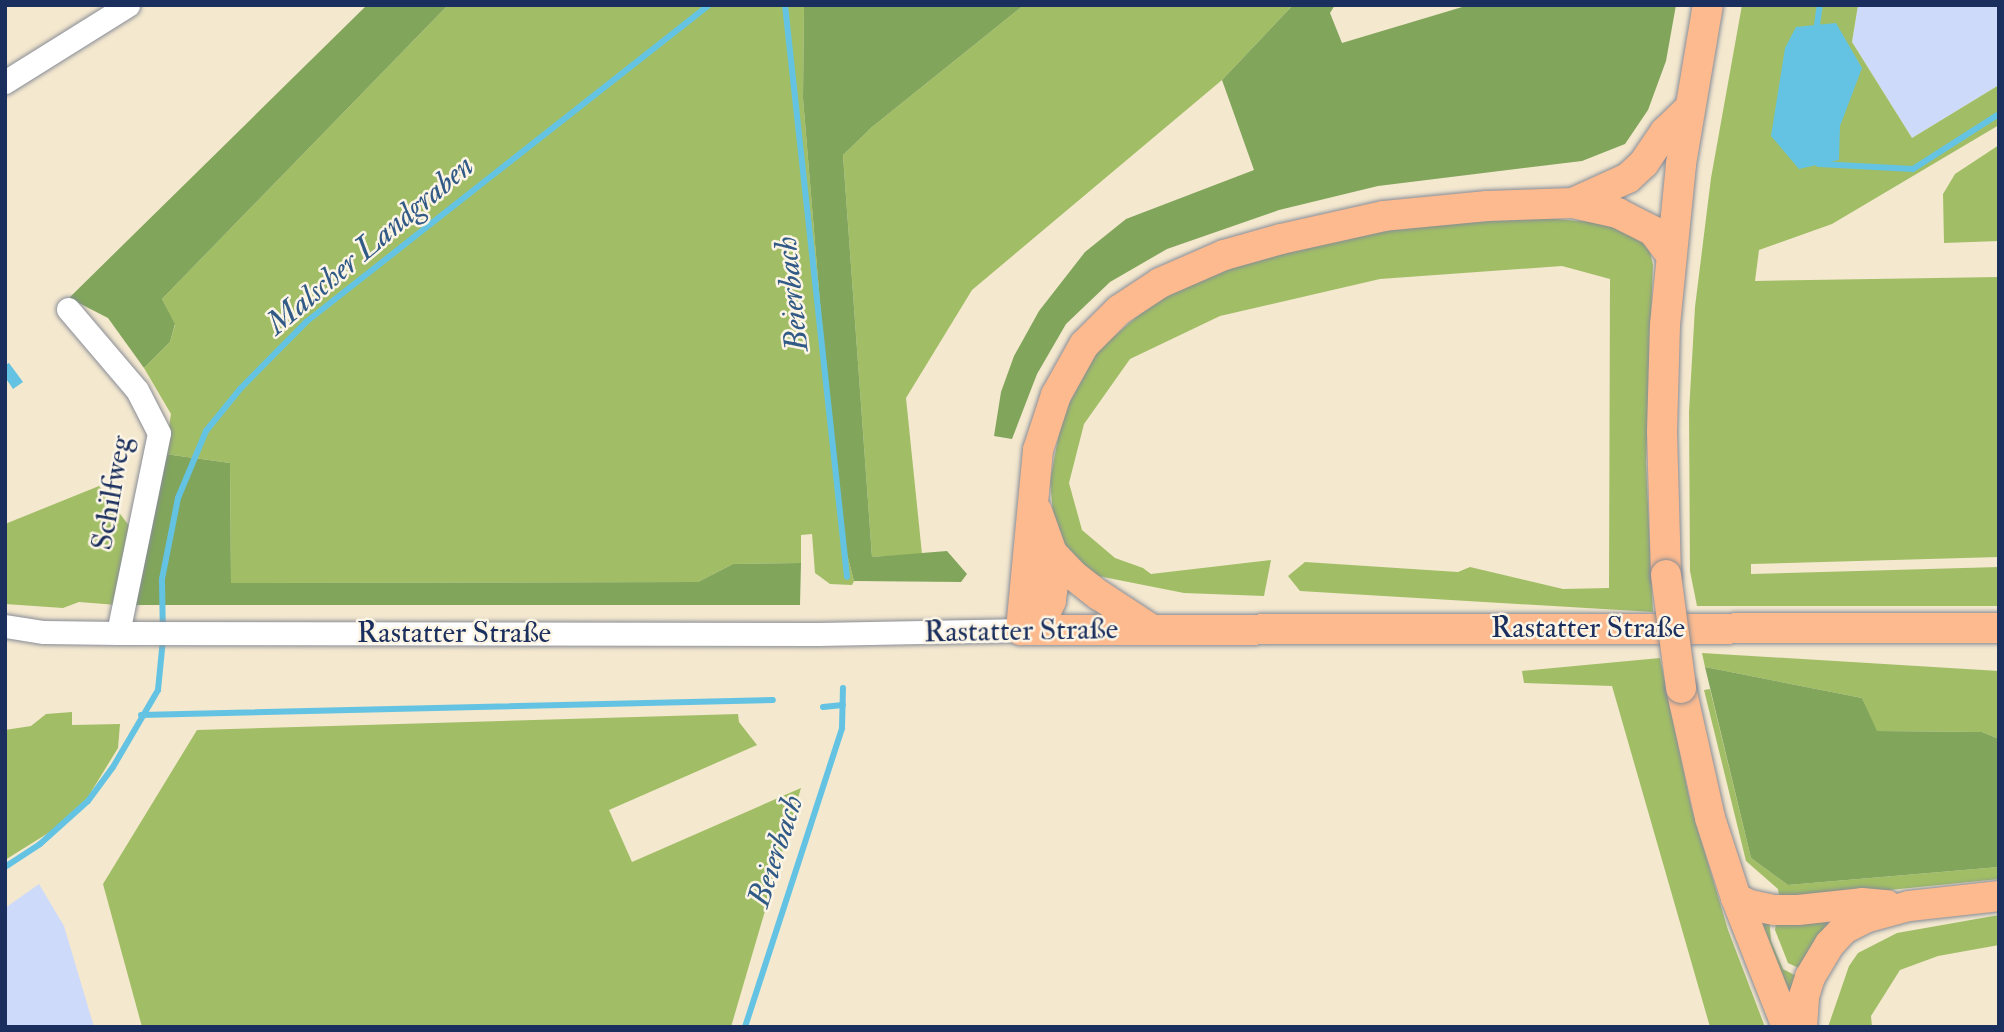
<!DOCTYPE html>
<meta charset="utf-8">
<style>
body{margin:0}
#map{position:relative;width:2004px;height:1032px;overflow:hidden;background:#f4e8cf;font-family:"IM FELL Double Pica",serif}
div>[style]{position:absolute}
.built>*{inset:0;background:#cedafa}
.green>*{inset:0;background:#a1be66}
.forest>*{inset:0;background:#80a55b}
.water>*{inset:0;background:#64c3e2}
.stream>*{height:6px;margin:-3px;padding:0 3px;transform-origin:3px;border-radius:3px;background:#64c3e2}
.roads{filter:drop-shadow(0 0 2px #888c96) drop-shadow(0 0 2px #888c96)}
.minor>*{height:23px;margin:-11.5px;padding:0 11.5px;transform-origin:11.5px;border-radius:11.5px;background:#fff}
.major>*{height:30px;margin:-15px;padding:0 15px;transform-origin:15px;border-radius:15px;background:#fcba8e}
.bridges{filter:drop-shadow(0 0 2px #888c96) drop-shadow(0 0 2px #888c96)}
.major-bridge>*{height:30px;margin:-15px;padding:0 15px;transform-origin:15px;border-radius:15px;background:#fcba8e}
span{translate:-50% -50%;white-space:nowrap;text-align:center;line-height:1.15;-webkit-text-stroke:5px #fcf5e5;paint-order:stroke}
.street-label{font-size:30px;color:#1b2f5e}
.water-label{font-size:32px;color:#315b86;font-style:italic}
.frame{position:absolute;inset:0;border:7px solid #1b2f5e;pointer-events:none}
</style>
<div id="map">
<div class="built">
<div style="clip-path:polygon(1858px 5px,1999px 5px,1999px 85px,1912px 138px,1852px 42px)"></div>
<div style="clip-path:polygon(39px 884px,64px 926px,94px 1027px,5px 1027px,5px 908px)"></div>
</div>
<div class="green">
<div style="clip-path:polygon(448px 5px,804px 5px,803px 98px,838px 520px,854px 581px,852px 585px,830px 584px,815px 573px,812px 534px,801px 535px,801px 563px,733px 564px,698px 582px,231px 583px,230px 463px,165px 454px,171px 414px,144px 368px,170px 342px,175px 325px,162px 299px)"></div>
<div style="clip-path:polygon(1024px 5px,1293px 5px,1222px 80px,972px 290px,906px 398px,922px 554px,872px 557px,843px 155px,872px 127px)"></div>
<div style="clip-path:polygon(1742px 5px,1858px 5px,1852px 42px,1912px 138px,1999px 85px,1999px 125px,1832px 224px,1759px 250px,1755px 281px,1999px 277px,1999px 557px,1751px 564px,1751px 574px,1999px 567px,1999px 606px,1697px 606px,1690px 571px,1689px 412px,1695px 307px,1711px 178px)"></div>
<div style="clip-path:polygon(1999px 145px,1999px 241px,1944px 243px,1943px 194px,1955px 174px)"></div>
<div style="clip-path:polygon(1543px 218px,1630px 225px,1648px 243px,1653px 265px,1646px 463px,1653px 612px,1300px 591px,1288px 576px,1305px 562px,1458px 572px,1470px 567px,1563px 589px,1609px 588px,1610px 279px,1562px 266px,1380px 279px,1220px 316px,1130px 359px,1084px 424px,1069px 483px,1082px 530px,1115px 558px,1143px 568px,1151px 574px,1271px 560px,1264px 596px,1184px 593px,1088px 574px,1055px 535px,1050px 481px,1062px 417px,1097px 351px,1155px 301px,1215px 270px,1359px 233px,1450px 223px)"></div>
<div style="clip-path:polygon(99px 486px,133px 531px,117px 605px,79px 602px,63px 608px,5px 604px,5px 524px)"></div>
<div style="clip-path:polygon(1702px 653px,1999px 671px,1999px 739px,1982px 732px,1876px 731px,1862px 698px,1705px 667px)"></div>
<div style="clip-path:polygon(1660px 658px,1691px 806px,1728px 930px,1765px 1027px,1710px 1027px,1612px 686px,1524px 683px,1522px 671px)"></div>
<div style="clip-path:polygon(1710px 689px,1751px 858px,1788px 885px,1999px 867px,1999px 879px,1780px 901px,1778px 889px,1746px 861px,1704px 690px)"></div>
<div style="clip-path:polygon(72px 712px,72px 725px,120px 724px,118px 748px,88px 797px,53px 830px,5px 860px,5px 730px,31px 726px,46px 714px)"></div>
<div style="clip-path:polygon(738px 714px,739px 722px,757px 745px,609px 810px,632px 862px,801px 788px,731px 1027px,142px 1027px,103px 884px,197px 730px)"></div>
<div style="clip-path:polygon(1854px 909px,1803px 970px,1788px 963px,1775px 930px,1777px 917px)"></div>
<div style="clip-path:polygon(1753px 912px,1769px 916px,1771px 941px,1783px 969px,1800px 978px,1792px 1008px)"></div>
<div style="clip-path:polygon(1999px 915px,1999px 945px,1938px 956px,1900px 970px,1871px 1016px,1872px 1027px,1828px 1027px,1849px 966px,1858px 953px,1897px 933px)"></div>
</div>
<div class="forest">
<div style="clip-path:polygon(367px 5px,448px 5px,162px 299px,175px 324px,170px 342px,144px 368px,108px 318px,69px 298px)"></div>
<div style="clip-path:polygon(804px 5px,1024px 5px,872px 127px,843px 155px,872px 557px,947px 551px,967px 574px,961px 582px,854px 581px,838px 520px,803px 98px)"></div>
<div style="clip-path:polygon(1293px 5px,1335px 5px,1330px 13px,1342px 43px,1469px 5px,1676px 5px,1666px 61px,1648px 110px,1625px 144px,1582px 161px,1378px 186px,1279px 210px,1167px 249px,1110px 282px,1066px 324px,1037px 374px,1012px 439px,994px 436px,1001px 392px,1014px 356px,1039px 311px,1085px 252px,1126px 219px,1254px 170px,1222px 80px)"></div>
<div style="clip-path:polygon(165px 454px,230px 463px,231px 583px,698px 582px,733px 564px,801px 563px,800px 605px,134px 605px)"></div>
<div style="clip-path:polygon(1705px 667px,1862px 698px,1877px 731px,1982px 732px,1999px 739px,1999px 867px,1788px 885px,1751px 858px)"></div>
</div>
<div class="water">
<div style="clip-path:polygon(1836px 23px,1862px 68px,1840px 126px,1839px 160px,1799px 169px,1771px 136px,1785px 48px,1796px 27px)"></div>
<div style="clip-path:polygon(9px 363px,23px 382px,13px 389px,5px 377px,5px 365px)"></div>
</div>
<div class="stream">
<div style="left:785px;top:5px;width:575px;rotate:83.81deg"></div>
<div style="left:1816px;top:32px;width:27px;rotate:-82deg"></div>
<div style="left:1819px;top:159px;width:5px;rotate:90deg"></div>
<div style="left:1819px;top:164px;width:94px;rotate:3deg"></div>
<div style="left:1913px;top:169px;width:102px;rotate:-32.6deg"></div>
<div style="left:823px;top:707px;width:20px;rotate:-6deg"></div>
<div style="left:141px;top:715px;width:632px;rotate:-1.36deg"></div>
<div style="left:5px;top:867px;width:42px;rotate:-33.3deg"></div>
<div style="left:40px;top:844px;width:64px;rotate:-41.9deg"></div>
<div style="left:88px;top:801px;width:42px;rotate:-53.7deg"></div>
<div style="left:113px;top:767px;width:89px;rotate:-59.7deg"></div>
<div style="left:158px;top:690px;width:51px;rotate:-84.4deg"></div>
<div style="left:163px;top:639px;width:60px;rotate:-91deg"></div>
<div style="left:162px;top:579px;width:83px;rotate:-78.8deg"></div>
<div style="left:178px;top:498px;width:73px;rotate:-67.3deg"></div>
<div style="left:206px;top:431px;width:54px;rotate:-51deg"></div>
<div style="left:240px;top:389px;width:94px;rotate:-45.4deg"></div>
<div style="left:306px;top:322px;width:513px;rotate:-38.19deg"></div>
<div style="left:745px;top:1027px;width:314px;rotate:-72deg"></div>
<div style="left:842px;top:728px;width:40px;rotate:-88.6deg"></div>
</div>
<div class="roads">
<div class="minor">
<div style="left:5px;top:82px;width:145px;rotate:-32deg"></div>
<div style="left:68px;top:309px;width:106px;rotate:49.6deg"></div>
<div style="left:137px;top:390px;width:48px;rotate:62.9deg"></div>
<div style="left:159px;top:433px;width:204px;rotate:101.6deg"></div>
<div style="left:5px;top:626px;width:39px;rotate:9deg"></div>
<div style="left:44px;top:632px;width:74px;rotate:0.8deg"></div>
<div style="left:118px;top:633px;width:700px;rotate:0.08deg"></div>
<div style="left:818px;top:634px;width:203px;rotate:-1.1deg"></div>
</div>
<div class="major">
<div style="left:1573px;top:203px;width:60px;rotate:-24.4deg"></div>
<div style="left:1628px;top:178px;width:22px;rotate:-43deg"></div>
<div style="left:1644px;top:163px;width:37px;rotate:-56deg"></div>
<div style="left:1665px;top:132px;width:32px;rotate:-44deg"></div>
<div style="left:1671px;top:255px;width:30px;rotate:-127deg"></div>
<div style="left:1653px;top:231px;width:39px;rotate:-153deg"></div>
<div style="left:1618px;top:213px;width:46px;rotate:-167.5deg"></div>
<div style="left:1573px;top:203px;width:86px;rotate:178deg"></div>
<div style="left:1487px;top:206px;width:103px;rotate:174.5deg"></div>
<div style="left:1384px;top:216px;width:106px;rotate:167.4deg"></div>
<div style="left:1281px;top:239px;width:59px;rotate:164.3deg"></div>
<div style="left:1224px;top:255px;width:70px;rotate:156.4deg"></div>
<div style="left:1160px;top:283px;width:49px;rotate:146.6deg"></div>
<div style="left:1119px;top:310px;width:49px;rotate:135deg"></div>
<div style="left:1084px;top:345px;width:57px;rotate:119.2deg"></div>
<div style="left:1056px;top:395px;width:58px;rotate:108.1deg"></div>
<div style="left:1038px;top:450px;width:181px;rotate:95.4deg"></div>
<div style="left:1021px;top:630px;width:978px;rotate:-0.12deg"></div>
<div style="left:1037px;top:511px;width:45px;rotate:70.3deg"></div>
<div style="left:1052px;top:553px;width:18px;rotate:81deg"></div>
<div style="left:1055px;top:571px;width:30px;rotate:98deg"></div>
<div style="left:1051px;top:601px;width:32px;rotate:116deg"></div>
<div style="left:1052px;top:553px;width:30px;rotate:46deg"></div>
<div style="left:1073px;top:575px;width:33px;rotate:38deg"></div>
<div style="left:1099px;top:595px;width:62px;rotate:33.2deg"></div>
<div style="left:1666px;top:575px;width:143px;rotate:-91.6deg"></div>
<div style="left:1662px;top:432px;width:107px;rotate:-88.4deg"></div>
<div style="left:1665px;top:325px;width:162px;rotate:-84.3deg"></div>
<div style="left:1681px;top:164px;width:161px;rotate:-80.4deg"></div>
<div style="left:1681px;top:688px;width:133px;rotate:77.4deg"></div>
<div style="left:1710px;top:818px;width:84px;rotate:72deg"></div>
<div style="left:1736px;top:898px;width:139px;rotate:68.4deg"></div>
<div style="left:1736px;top:898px;width:16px;rotate:27deg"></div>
<div style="left:1750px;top:905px;width:25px;rotate:12deg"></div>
<div style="left:1774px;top:910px;width:24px"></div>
<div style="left:1798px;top:910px;width:64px;rotate:-6.2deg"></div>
<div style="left:1862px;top:903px;width:25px;rotate:5deg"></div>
<div style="left:1802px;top:1027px;width:31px;rotate:-86deg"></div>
<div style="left:1804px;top:996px;width:20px;rotate:-72deg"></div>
<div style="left:1810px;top:977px;width:39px;rotate:-59deg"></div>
<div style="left:1830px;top:944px;width:21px;rotate:-47deg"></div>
<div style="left:1844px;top:929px;width:27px;rotate:-27deg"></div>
<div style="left:1868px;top:917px;width:42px;rotate:-15deg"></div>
<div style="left:1909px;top:906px;width:91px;rotate:-6.3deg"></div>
</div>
</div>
<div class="bridges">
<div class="major-bridge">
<div style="left:1666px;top:575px;width:114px;rotate:82.4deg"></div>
</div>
</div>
<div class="street-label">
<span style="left:112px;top:493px;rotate:-80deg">Schilfweg</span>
<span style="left:1588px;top:628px">Rastatter Straße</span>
<span style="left:1021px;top:631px;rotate:-1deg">Rastatter Straße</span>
<span style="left:454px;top:633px">Rastatter Straße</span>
</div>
<div class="water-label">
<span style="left:370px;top:245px;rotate:-40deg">Malscher Landgraben</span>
<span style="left:792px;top:294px;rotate:-96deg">Beierbach</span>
<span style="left:776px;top:851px;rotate:-72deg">Beierbach</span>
</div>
<div class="frame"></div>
</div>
